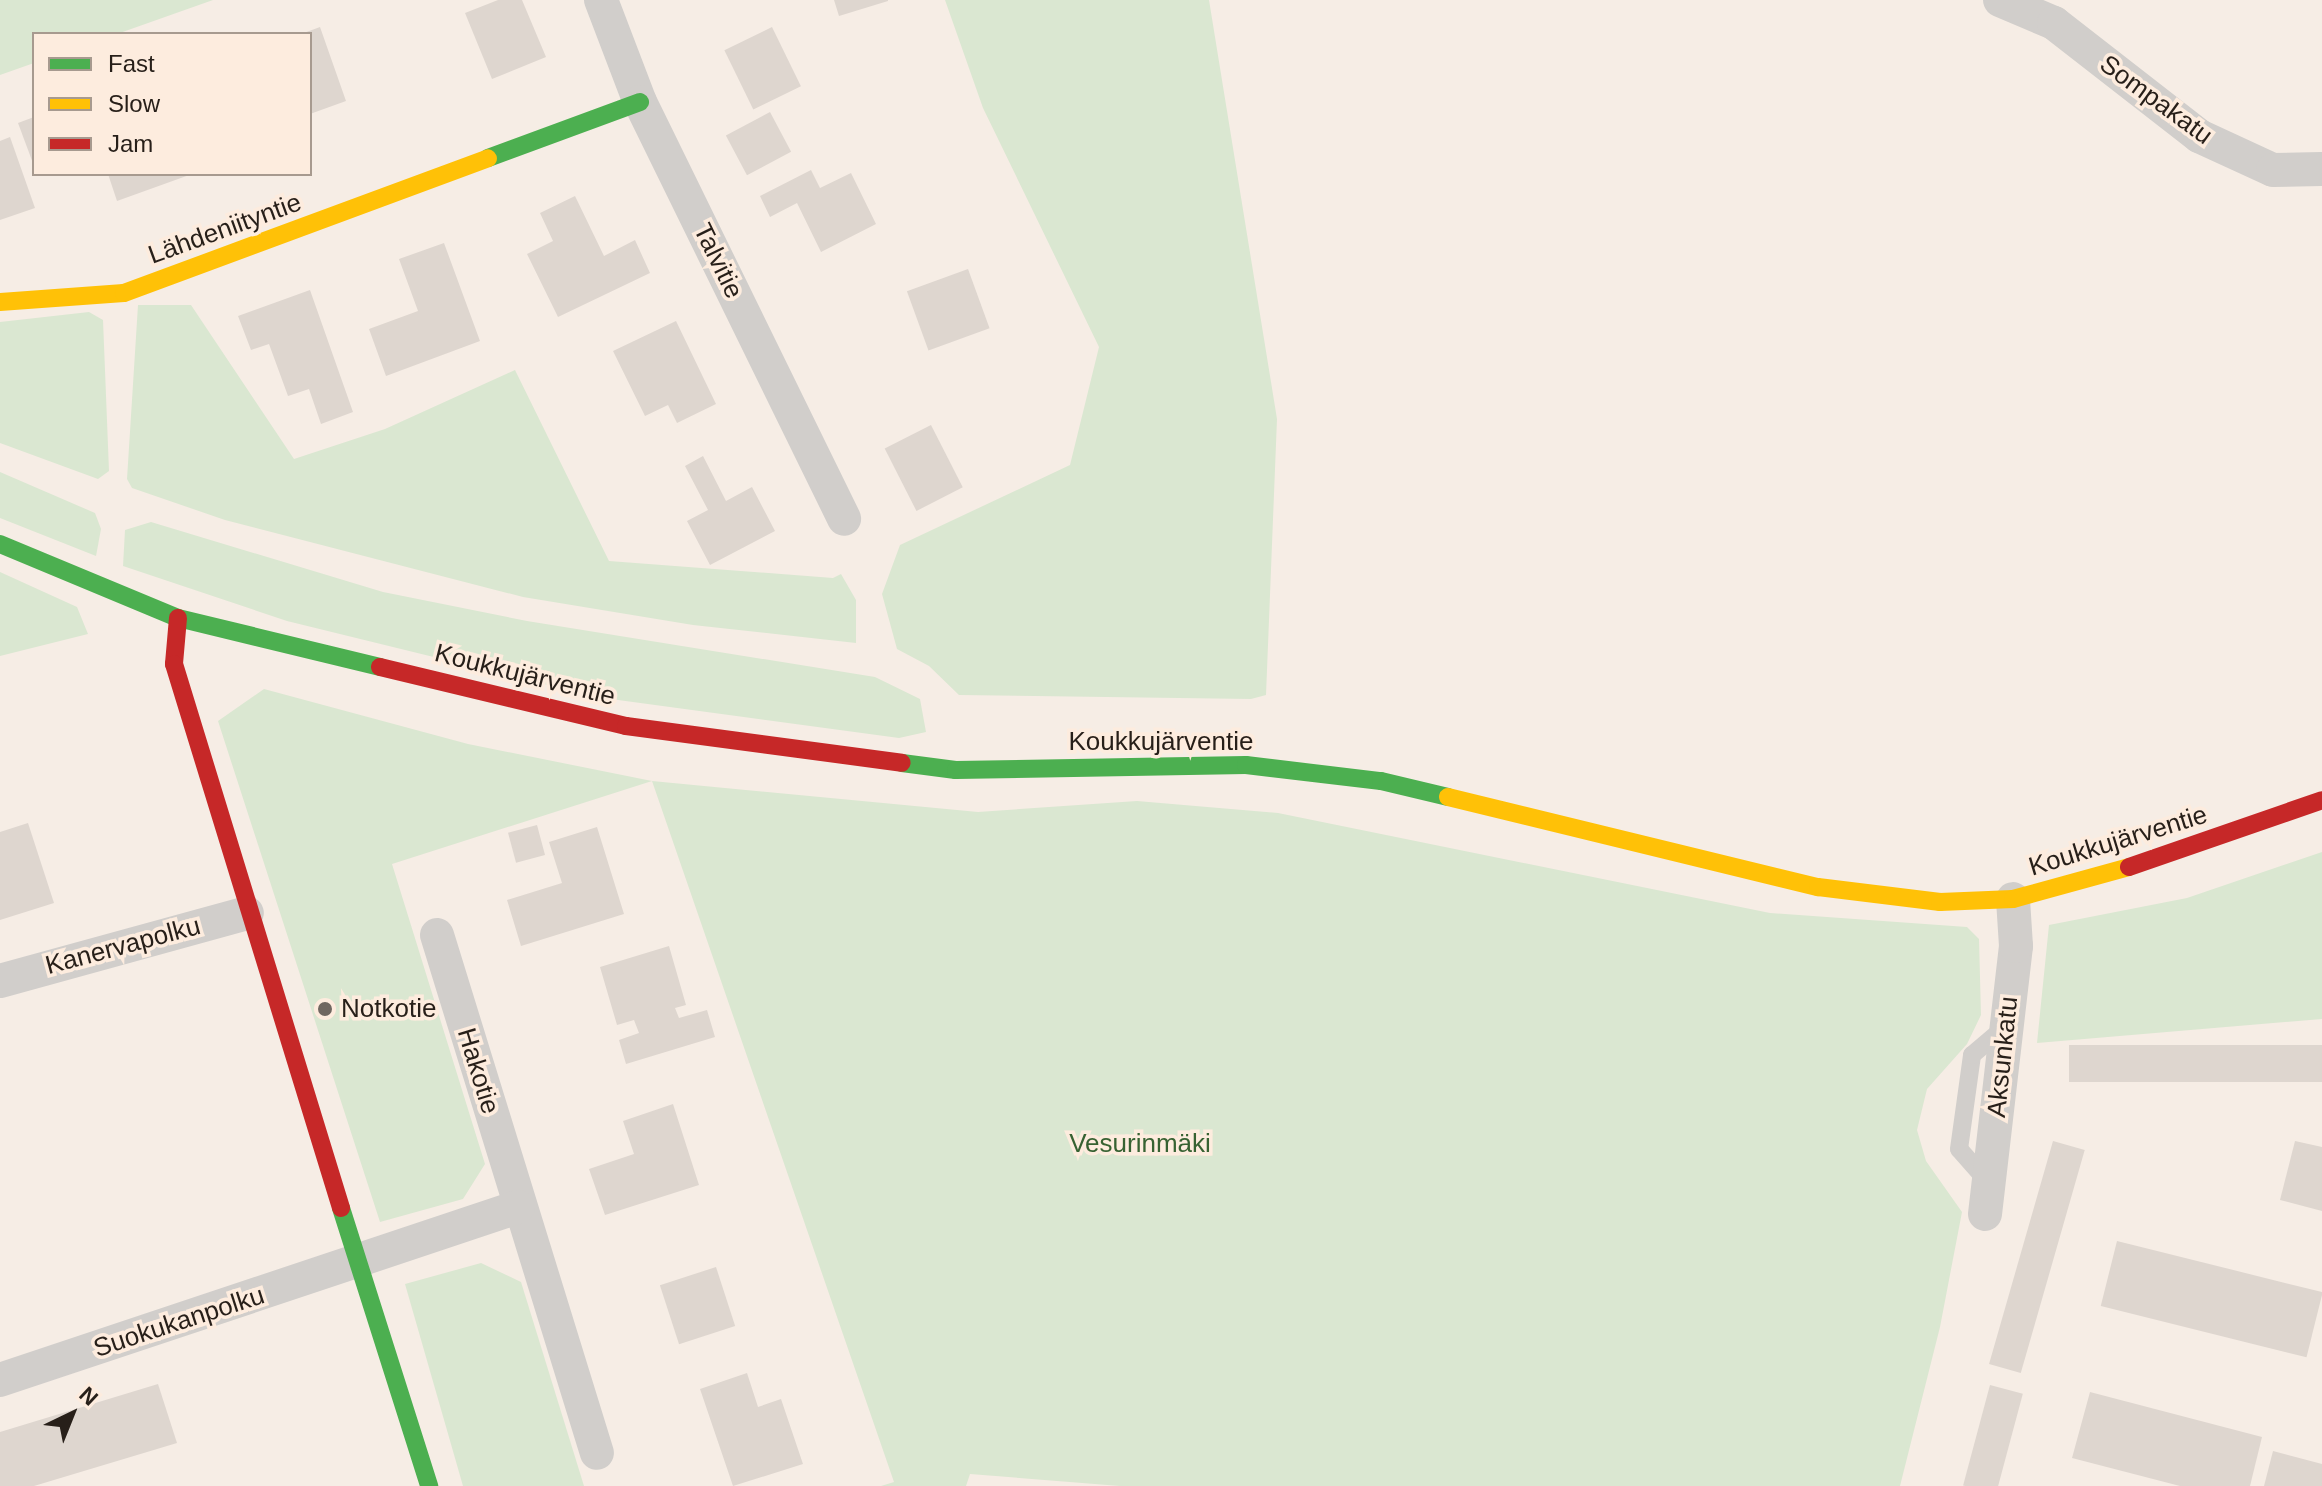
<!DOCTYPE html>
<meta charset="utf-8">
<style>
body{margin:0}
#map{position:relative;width:2322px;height:1486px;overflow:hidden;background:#f6ede5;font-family:Arial,sans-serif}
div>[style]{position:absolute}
.green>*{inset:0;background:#dae7d1}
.building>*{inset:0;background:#ded6cf;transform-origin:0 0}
.lane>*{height:18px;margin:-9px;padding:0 9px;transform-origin:9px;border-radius:9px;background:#d1cecb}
.street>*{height:34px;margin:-17px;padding:0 17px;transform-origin:17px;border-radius:17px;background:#d1cecb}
.fast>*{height:18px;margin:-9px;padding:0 9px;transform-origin:9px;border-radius:9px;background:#4caf50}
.slow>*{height:18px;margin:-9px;padding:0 9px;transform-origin:9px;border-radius:9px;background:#ffc107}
.jam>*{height:18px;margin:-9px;padding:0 9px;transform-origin:9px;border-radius:9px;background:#c62828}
.dots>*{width:22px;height:22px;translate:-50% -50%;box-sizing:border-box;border:4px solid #fdecde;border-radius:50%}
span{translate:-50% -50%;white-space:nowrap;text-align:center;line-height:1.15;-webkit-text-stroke:7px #fdecde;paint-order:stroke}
.street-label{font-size:26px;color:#271f19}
.poi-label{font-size:26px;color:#271f19}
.left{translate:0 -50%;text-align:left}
.park-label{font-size:26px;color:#376232}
.legend{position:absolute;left:32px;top:32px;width:280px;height:144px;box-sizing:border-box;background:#fdecde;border:2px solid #a79a8f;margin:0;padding:10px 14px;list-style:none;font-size:24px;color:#271f19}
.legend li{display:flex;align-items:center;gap:16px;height:40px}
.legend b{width:40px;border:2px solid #a79a8f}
.north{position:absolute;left:32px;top:1374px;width:80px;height:80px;-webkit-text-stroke:6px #fdecde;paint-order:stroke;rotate:43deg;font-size:22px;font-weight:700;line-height:32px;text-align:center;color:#271f19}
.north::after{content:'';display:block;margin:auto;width:28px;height:36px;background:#271f19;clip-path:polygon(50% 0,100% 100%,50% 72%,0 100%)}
</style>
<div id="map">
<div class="green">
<div style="clip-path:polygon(0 0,213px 0,117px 34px,34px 34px,34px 63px,0 75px)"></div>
<div style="clip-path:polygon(945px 0,1209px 0,1277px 419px,1266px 695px,1251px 699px,959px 695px,929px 666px,897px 649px,882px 594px,900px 545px,1070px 465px,1099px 347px,983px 108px)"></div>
<div style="clip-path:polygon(138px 305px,191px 305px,294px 459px,385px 429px,515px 370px,609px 561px,833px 578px,841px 574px,856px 600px,856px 643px,693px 625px,523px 597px,225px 520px,132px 488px,127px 479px)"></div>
<div style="clip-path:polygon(89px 312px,103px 320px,109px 471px,98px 479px,0 443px,0 322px)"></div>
<div style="clip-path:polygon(0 472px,95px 513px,101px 529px,96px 556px,0 518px)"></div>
<div style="clip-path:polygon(151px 522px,383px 592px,527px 621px,875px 677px,920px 699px,926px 732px,899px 738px,596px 697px,287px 621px,123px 566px,125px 530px)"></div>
<div style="clip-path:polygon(0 572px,77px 607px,88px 634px,0 656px)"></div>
<div style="clip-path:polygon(264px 689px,468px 744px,652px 781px,978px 812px,1137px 801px,1278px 813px,1770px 913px,1967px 927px,1979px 939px,1981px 1015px,1967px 1044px,1927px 1089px,1917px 1130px,1926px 1161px,1962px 1212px,1940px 1327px,1900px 1486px,1120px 1486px,970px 1474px,966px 1486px,881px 1486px,894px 1482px,652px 781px,392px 864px,485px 1164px,463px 1199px,380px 1222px,218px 721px)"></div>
<div style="clip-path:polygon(2322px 852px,2322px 1019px,2037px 1043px,2049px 925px,2187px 898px)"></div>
<div style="clip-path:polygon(481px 1263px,521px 1282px,584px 1486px,463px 1486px,405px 1284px)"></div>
</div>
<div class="building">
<div style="clip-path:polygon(498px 0,522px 0,546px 57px,492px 79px,465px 13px)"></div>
<div style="clip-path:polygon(834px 0,888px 0,888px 1px,839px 16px)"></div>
<div style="clip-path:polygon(320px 27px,346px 101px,310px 114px,310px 34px,301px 34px)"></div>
<div style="left:772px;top:27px;width:66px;height:53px;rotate:64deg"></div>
<div style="left:770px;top:112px;width:45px;height:50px;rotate:62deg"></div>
<div style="clip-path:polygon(34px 117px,34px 166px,18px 123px)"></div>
<div style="clip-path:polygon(10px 137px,35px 208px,0 220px,0 141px)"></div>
<div style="clip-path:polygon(811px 170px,820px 188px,851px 173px,876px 224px,821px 252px,797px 203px,770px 217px,760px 196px)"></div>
<div style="clip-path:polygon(108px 174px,192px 174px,117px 201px)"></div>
<div style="clip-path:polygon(575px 196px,604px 256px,635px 240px,650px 273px,558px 317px,527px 254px,553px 241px,540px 213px)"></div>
<div style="clip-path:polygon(444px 243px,480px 341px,386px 376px,369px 329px,418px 311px,399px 259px)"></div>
<div style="left:968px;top:269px;width:63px;height:65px;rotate:70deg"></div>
<div style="clip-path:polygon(310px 290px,353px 412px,321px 424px,309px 389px,288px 396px,269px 344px,251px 350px,238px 316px)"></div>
<div style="clip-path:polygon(676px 321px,716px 404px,677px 423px,668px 405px,645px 416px,613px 351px)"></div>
<div style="left:931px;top:425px;width:70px;height:52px;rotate:63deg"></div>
<div style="clip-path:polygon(703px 456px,726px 501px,752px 487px,775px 531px,710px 565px,687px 521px,708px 510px,685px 466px)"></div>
<div style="clip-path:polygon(28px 823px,54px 903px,0 920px,0 832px)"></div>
<div style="left:537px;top:825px;width:31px;height:30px;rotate:75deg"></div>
<div style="clip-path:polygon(597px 827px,624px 914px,521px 946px,507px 900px,562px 883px,549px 842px)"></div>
<div style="clip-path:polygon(669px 946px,686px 1005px,675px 1008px,679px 1018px,707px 1010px,715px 1037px,626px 1064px,619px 1040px,639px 1033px,634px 1020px,617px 1025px,600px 967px)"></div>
<div style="left:2322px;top:1045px;width:37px;height:253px;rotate:90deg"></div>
<div style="clip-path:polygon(673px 1104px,699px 1185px,605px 1215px,589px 1169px,634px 1154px,623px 1121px)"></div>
<div style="left:2053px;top:1141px;width:33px;height:232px;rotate:16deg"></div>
<div style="clip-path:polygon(2295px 1141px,2322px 1147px,2322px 1211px,2280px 1200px)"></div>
<div style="left:2117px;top:1241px;width:212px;height:67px;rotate:14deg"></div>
<div style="left:716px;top:1267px;width:62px;height:59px;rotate:72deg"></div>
<div style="clip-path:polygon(747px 1373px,758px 1407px,781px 1399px,803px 1464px,733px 1486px,700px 1389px)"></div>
<div style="clip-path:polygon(158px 1384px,177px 1443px,34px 1486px,0 1486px,0 1432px)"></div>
<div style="left:1990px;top:1385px;width:34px;height:104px;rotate:15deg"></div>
<div style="clip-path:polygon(2090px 1392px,2262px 1437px,2250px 1486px,2180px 1486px,2072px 1458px)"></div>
<div style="clip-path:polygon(2273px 1451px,2322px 1464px,2322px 1486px,2264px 1486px)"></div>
</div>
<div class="lane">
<div style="left:1989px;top:1183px;width:45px;rotate:-131.4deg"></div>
<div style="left:1959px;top:1149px;width:95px;rotate:-82.1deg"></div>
<div style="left:1972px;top:1055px;width:42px;rotate:-40.2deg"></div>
</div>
<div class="street">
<div style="left:601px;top:0;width:109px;rotate:69.1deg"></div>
<div style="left:640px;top:102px;width:464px;rotate:63.9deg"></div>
<div style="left:2000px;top:0;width:59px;rotate:23.1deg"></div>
<div style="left:2054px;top:23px;width:184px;rotate:37.9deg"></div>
<div style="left:2199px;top:136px;width:81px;rotate:24.7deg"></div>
<div style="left:2273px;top:170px;width:49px;rotate:-1.2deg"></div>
<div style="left:437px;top:935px;width:542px;rotate:72.84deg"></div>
<div style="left:0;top:981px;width:256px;rotate:-15.4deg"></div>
<div style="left:1985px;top:1214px;width:270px;rotate:-83.4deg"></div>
<div style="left:2016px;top:946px;width:47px;rotate:-93.7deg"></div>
<div style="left:0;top:1380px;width:546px;rotate:-18.47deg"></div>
</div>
<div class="fast">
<div style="left:488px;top:158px;width:162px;rotate:-20.2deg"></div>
<div style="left:0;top:544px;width:193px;rotate:22.6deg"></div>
<div style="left:178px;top:618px;width:208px;rotate:13.6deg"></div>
<div style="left:902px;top:763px;width:54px;rotate:7.4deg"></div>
<div style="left:956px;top:770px;width:290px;rotate:-1deg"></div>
<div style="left:1246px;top:765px;width:136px;rotate:6.8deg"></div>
<div style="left:1381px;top:781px;width:69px;rotate:13.4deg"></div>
<div style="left:341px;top:1208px;width:292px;rotate:72.4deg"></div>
</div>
<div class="slow">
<div style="left:0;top:302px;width:124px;rotate:-4.2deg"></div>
<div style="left:124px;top:293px;width:388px;rotate:-20.3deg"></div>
<div style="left:1448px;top:797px;width:381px;rotate:13.7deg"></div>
<div style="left:1818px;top:887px;width:123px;rotate:7deg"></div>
<div style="left:1940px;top:902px;width:73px;rotate:-2.4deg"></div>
<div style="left:2013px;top:899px;width:120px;rotate:-15.4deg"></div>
</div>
<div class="jam">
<div style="left:178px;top:618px;width:46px;rotate:95deg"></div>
<div style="left:174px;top:664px;width:569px;rotate:72.93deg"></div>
<div style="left:380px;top:667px;width:253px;rotate:13.5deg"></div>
<div style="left:626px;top:726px;width:278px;rotate:7.6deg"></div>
<div style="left:2129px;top:867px;width:204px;rotate:-19.1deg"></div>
</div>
<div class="dots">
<div style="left:325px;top:1009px;background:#6f6760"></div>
</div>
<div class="street-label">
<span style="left:2156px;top:100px;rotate:36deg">Sompakatu</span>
<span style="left:225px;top:229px;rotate:-20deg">Lähdeniityntie</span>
<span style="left:718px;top:261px;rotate:64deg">Talvitie</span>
<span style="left:525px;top:675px;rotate:14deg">Koukkujärventie</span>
<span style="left:1161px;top:742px">Koukkujärventie</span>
<span style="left:2118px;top:841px;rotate:-17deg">Koukkujärventie</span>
<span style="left:123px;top:946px;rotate:-15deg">Kanervapolku</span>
<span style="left:2003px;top:1057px;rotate:-84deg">Aksunkatu</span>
<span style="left:478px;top:1071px;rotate:73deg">Hakotie</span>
<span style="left:179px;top:1322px;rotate:-18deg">Suokukanpolku</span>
</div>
<div class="poi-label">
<span class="left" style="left:341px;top:1009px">Notkotie</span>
</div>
<div class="park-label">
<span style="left:1140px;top:1144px">Vesurinmäki</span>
</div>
<ul class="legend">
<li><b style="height:10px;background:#4caf50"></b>Fast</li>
<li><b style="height:10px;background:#ffc107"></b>Slow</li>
<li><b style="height:10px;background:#c62828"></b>Jam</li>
</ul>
<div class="north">N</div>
</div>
